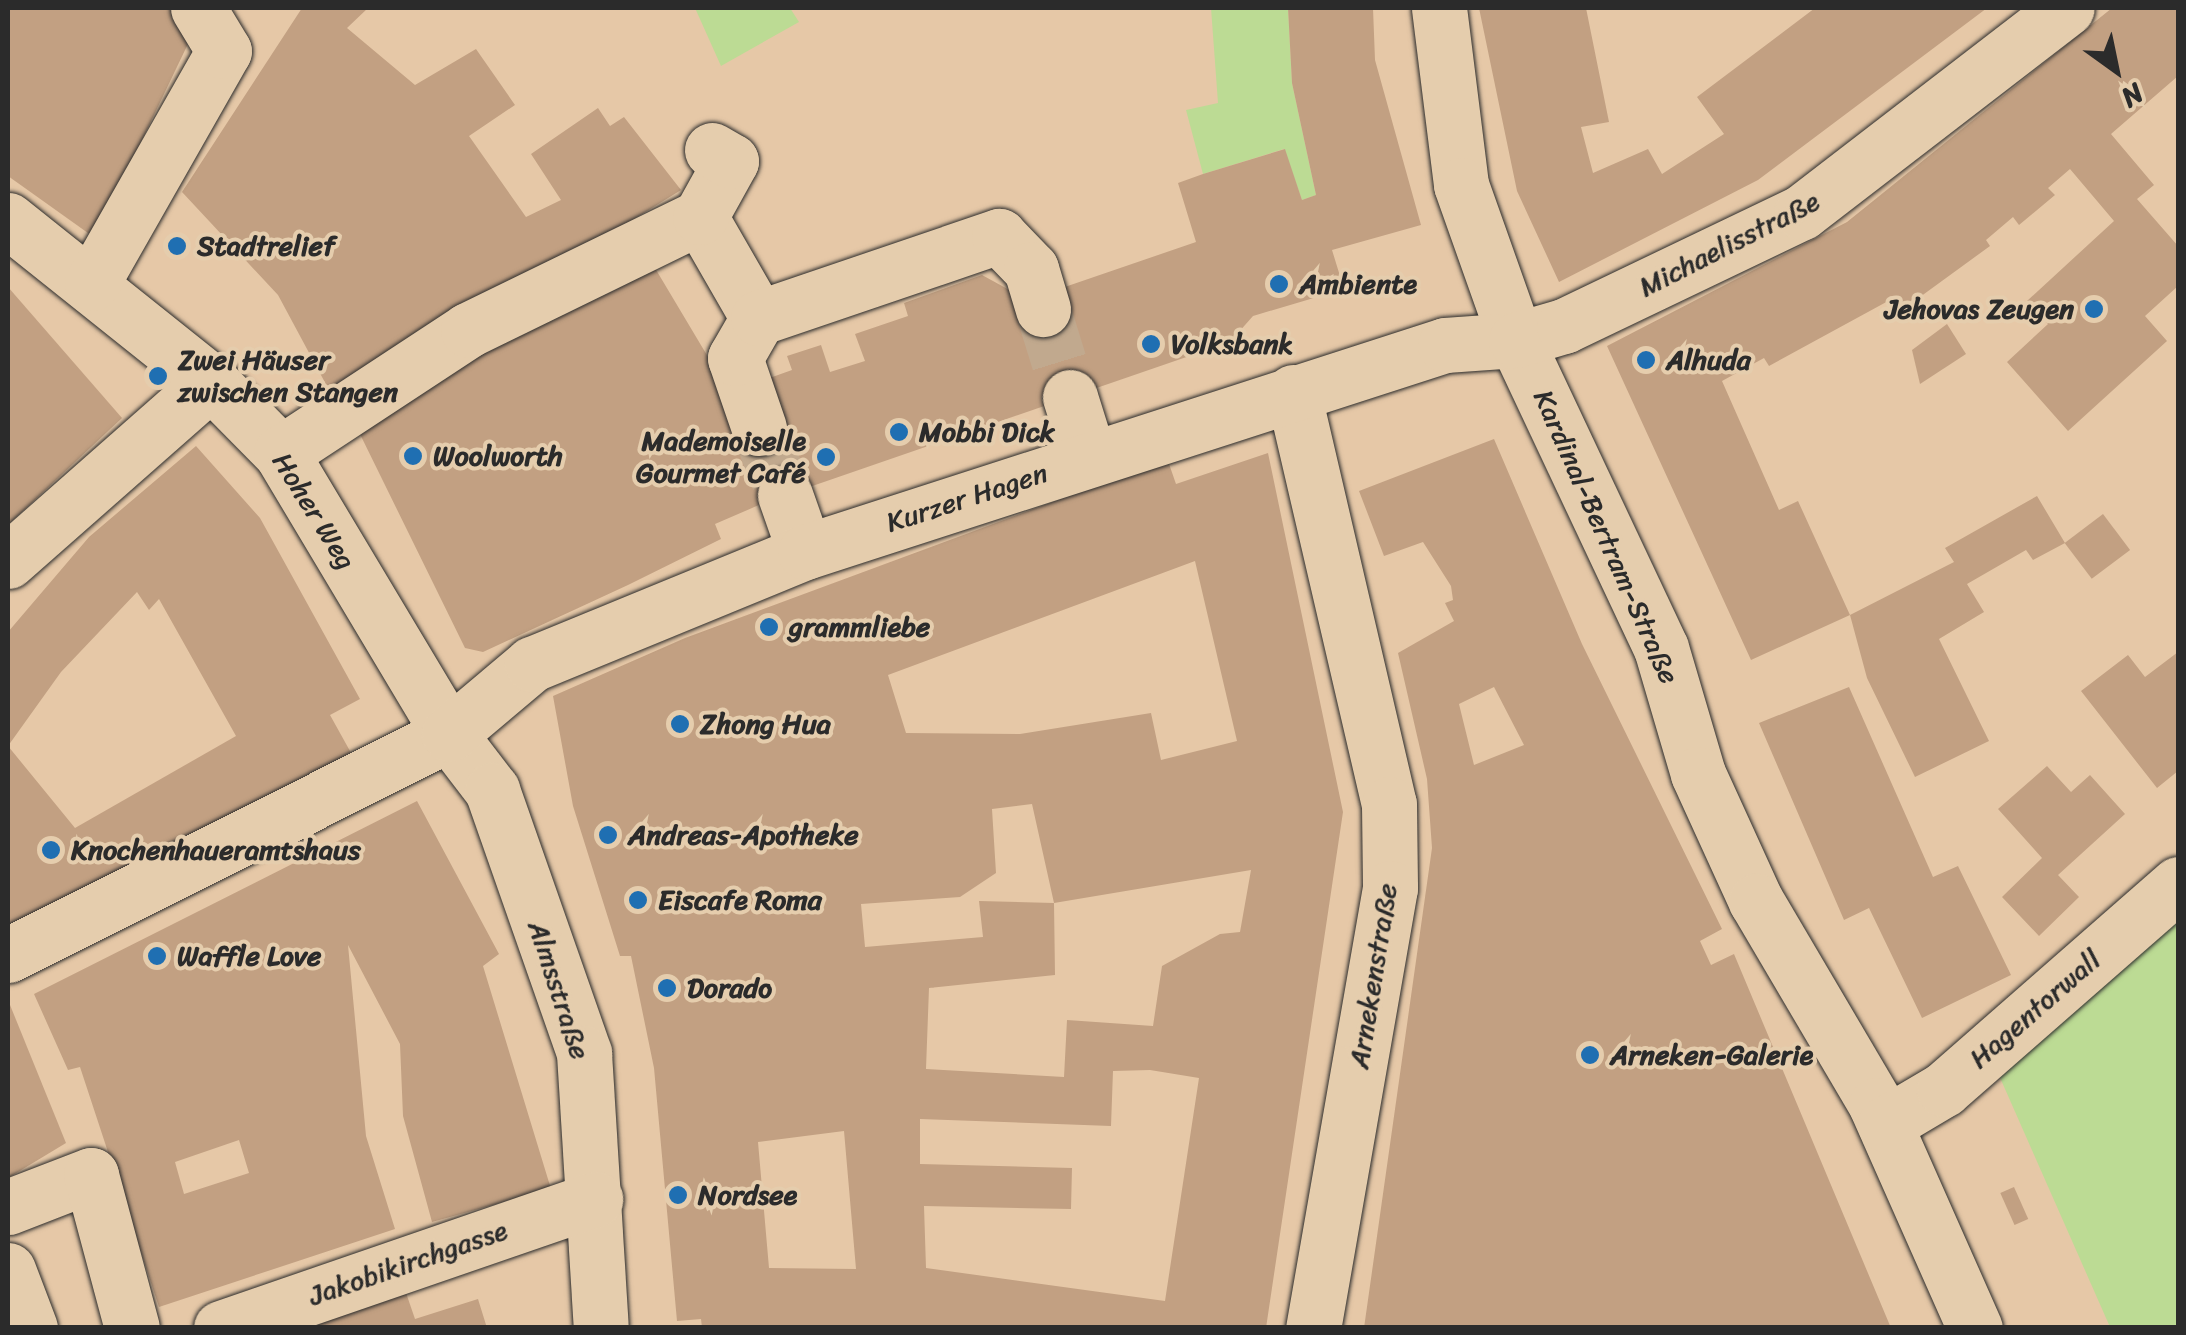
<!DOCTYPE html>
<meta charset="utf-8">
<style>
body{margin:0}
#map{position:relative;width:2186px;height:1335px;overflow:hidden;background:#e6c8a7;font-family:Sriracha,sans-serif}
div>[style]{position:absolute}
.green>*{inset:0;background:#bcdb94}
.building>*{inset:0;background:#c2a082;transform-origin:0 0}
.minor-tunnel>*{height:55px;margin-top:-27.5px;transform-origin:0;background:repeating-linear-gradient(90deg,#c1a98e 0 55px,transparent 0 83px)}
.roads{filter:drop-shadow(0 0 2px #2b2b2b) drop-shadow(0 0 2px #2b2b2b)}
.minor>*{height:55px;margin:-27.5px;padding:0 27.5px;transform-origin:27.5px;border-radius:27.5px;background:#e5cdad}
.dots>*{width:28px;height:28px;translate:-50% -50%;box-sizing:border-box;border:5px solid #e5cdad;border-radius:50%}
span{translate:-50% -50%;white-space:nowrap;text-align:center;line-height:1.15;-webkit-text-stroke:8px #e5cdad;paint-order:stroke}
.street-label{font-size:28px;color:#2b2b2b}
.poi-label{font-size:28px;color:#2b2b2b;font-weight:700}
.left{translate:0 -50%;text-align:left}
.right{translate:-100% -50%;text-align:right}
.frame{position:absolute;inset:0;border:10px solid #2b2b2b;pointer-events:none}
.north{position:absolute;left:2066px;top:20px;width:100px;height:100px;-webkit-text-stroke:8px #e5cdad;paint-order:stroke;rotate:147deg;font-size:28px;font-weight:700;line-height:40px;text-align:center;color:#2b2b2b}
.north::after{content:'';display:block;margin:auto;width:35px;height:45px;background:#2b2b2b;clip-path:polygon(50% 0,100% 100%,50% 72%,0 100%)}
</style>
<div id="map">
<div class="green">
<div style="clip-path:polygon(695px 8px,790px 8px,799px 22px,721px 66px)"></div>
<div style="clip-path:polygon(1211px 8px,1288px 8px,1292px 83px,1316px 195px,1302px 200px,1284px 149px,1203px 174px,1186px 110px,1218px 103px)"></div>
<div style="clip-path:polygon(2178px 904px,2178px 1327px,2110px 1327px,1994px 1064px)"></div>
</div>
<div class="building">
<div style="clip-path:polygon(8px 8px,165px 8px,198px 23px,95px 238px,8px 176px)"></div>
<div style="clip-path:polygon(302px 8px,368px 8px,347px 28px,415px 85px,476px 49px,515px 105px,469px 136px,526px 217px,561px 200px,531px 154px,598px 108px,610px 126px,624px 117px,681px 190px,336px 403px,278px 295px,182px 192px)"></div>
<div style="clip-path:polygon(1288px 8px,1373px 8px,1375px 60px,1421px 225px,1332px 250px,1344px 289px,1253px 316px,1230px 342px,766px 502px,715px 524px,721px 539px,628px 585px,483px 652px,465px 648px,356px 426px,649px 258px,717px 372px,764px 380px,792px 370px,787px 356px,821px 345px,830px 372px,865px 361px,855px 334px,908px 316px,904px 303px,982px 275px,1013px 292px,1056px 290px,1196px 242px,1178px 183px,1203px 174px,1285px 149px,1302px 200px,1316px 195px,1292px 83px)"></div>
<div style="clip-path:polygon(1479px 8px,1586px 8px,1609px 122px,1581px 127px,1593px 173px,1648px 149px,1662px 174px,1724px 134px,1697px 97px,1815px 8px,1987px 8px,1758px 180px,1559px 282px,1517px 191px)"></div>
<div style="clip-path:polygon(2112px 8px,2178px 8px,2178px 76px,2111px 134px,2154px 185px,2137px 199px,2178px 246px,2178px 286px,2145px 316px,2167px 341px,2068px 431px,2007px 362px,2048px 324px,2027px 301px,2114px 221px,2070px 169px,2048px 188px,2055px 195px,2019px 225px,2013px 217px,1986px 240px,1990px 246px,1898px 313px,1890px 300px,1769px 366px,1764px 358px,1722px 381px,1779px 510px,1798px 501px,1850px 615px,1751px 660px,1607px 346px,1847px 222px)"></div>
<div style="clip-path:polygon(8px 287px,122px 418px,8px 525px)"></div>
<div style="clip-path:polygon(1947px 324px,1966px 354px,1920px 384px,1912px 350px)"></div>
<div style="clip-path:polygon(evenodd,1494px 439px,1582px 644px,1722px 929px,1700px 941px,1711px 965px,1734px 954px,1891px 1328px,1364px 1328px,1432px 848px,1427px 779px,1398px 653px,1454px 621px,1445px 603px,1453px 600px,1451px 586px,1423px 542px,1384px 556px,1359px 491px,1494px 439px,1494px 687px,1524px 745px,1474px 765px,1459px 704px,1494px 687px)"></div>
<div style="clip-path:polygon(evenodd,196px 446px,260px 518px,360px 699px,330px 715px,355px 760px,8px 927px,8px 632px,89px 537px,196px 446px,137px 592px,149px 610px,159px 599px,236px 736px,75px 828px,8px 746px,61px 672px,137px 592px)"></div>
<div style="clip-path:polygon(evenodd,1268px 453px,1343px 812px,1266px 1328px,702px 1328px,701px 1319px,677px 1321px,654px 1068px,631px 956px,620px 956px,573px 806px,553px 696px,685px 638px,1139px 470px,1168px 461px,1176px 484px,1268px 453px,1195px 561px,1237px 741px,1161px 760px,1151px 713px,1020px 734px,906px 733px,888px 675px,1195px 561px,1268px 453px,1032px 804px,1054px 903px,979px 901px,983px 937px,865px 947px,861px 904px,960px 897px,996px 873px,992px 809px,1032px 804px,1268px 453px,1251px 870px,1240px 932px,1220px 934px,1162px 966px,1153px 1026px,1067px 1020px,1064px 1077px,926px 1069px,929px 988px,1055px 975px,1054px 903px,1251px 870px,1268px 453px,1150px 1070px,1199px 1078px,1165px 1301px,926px 1268px,924px 1206px,1071px 1209px,1072px 1168px,920px 1164px,920px 1119px,1111px 1126px,1113px 1071px,1150px 1070px,1268px 453px,844px 1131px,856px 1269px,769px 1268px,758px 1142px,844px 1131px)"></div>
<div style="clip-path:polygon(2037px 496px,2065px 543px,2033px 560px,2026px 550px,1967px 584px,1984px 612px,1939px 639px,1989px 741px,1915px 777px,1867px 678px,1850px 615px,1954px 562px,1945px 548px)"></div>
<div style="left:2103px;top:514px;width:45px;height:48px;rotate:53deg"></div>
<div style="clip-path:polygon(2178px 652px,2178px 771px,2157px 788px,2081px 691px,2128px 655px,2145px 677px)"></div>
<div style="clip-path:polygon(1849px 687px,1933px 877px,1958px 866px,2011px 975px,1922px 1018px,1869px 908px,1844px 920px,1759px 723px)"></div>
<div style="clip-path:polygon(2047px 766px,2071px 792px,2090px 775px,2125px 814px,2058px 875px,2079px 897px,2039px 936px,2002px 897px,2042px 858px,1998px 809px)"></div>
<div style="clip-path:polygon(evenodd,417px 801px,499px 954px,483px 966px,551px 1189px,432px 1222px,403px 1116px,400px 1044px,348px 945px,366px 1136px,395px 1229px,159px 1307px,80px 1067px,68px 1070px,34px 994px,417px 801px,239px 1140px,249px 1173px,184px 1194px,175px 1162px,239px 1140px)"></div>
<div style="clip-path:polygon(8px 1000px,66px 1143px,8px 1178px)"></div>
<div style="left:2014px;top:1187px;width:35px;height:15px;rotate:66deg"></div>
<div style="clip-path:polygon(404px 1287px,415px 1319px,478px 1299px,487px 1328px,289px 1328px)"></div>
</div>
<div class="minor-tunnel">
<div style="left:1043px;top:309px;width:92px;rotate:72.9deg"></div>
<div style="left:759px;top:428px;width:72px;rotate:68.8deg"></div>
</div>
<div class="roads">
<div class="minor">
<div style="left:1439px;top:8px;width:178px;rotate:82.9deg"></div>
<div style="left:1461px;top:185px;width:164px;rotate:70.5deg"></div>
<div style="left:1516px;top:340px;width:340px;rotate:64.8deg"></div>
<div style="left:1661px;top:648px;width:131px;rotate:73.6deg"></div>
<div style="left:1698px;top:774px;width:140px;rotate:65.5deg"></div>
<div style="left:1756px;top:901px;width:237px;rotate:59.5deg"></div>
<div style="left:1876px;top:1105px;width:244px;rotate:66.1deg"></div>
<div style="left:700px;top:217px;width:116px;rotate:60.1deg"></div>
<div style="left:8px;top:220px;width:260px;rotate:38.6deg"></div>
<div style="left:211px;top:382px;width:100px;rotate:45.4deg"></div>
<div style="left:281px;top:453px;width:327px;rotate:59.1deg"></div>
<div style="left:449px;top:734px;width:71px;rotate:52.5deg"></div>
<div style="left:492px;top:790px;width:279px;rotate:70.7deg"></div>
<div style="left:584px;top:1053px;width:276px;rotate:86.5deg"></div>
<div style="left:92px;top:283px;width:267px;rotate:-60.4deg"></div>
<div style="left:224px;top:51px;width:50px;rotate:-121.2deg"></div>
<div style="left:1293px;top:392px;width:423px;rotate:76.9deg"></div>
<div style="left:1389px;top:804px;width:84px;rotate:89.3deg"></div>
<div style="left:1390px;top:888px;width:447px;rotate:99.9deg"></div>
<div style="left:1070px;top:397px;width:64px;rotate:72.7deg"></div>
<div style="left:759px;top:428px;width:74px;rotate:-108.9deg"></div>
<div style="left:735px;top:358px;width:46px;rotate:-60.1deg"></div>
<div style="left:758px;top:318px;width:255px;rotate:-18.8deg"></div>
<div style="left:999px;top:236px;width:46px;rotate:45.9deg"></div>
<div style="left:1031px;top:269px;width:42px;rotate:73.3deg"></div>
<div style="left:281px;top:453px;width:224px;rotate:-33.3deg"></div>
<div style="left:468px;top:330px;width:258px;rotate:-26deg"></div>
<div style="left:700px;top:217px;width:64px;rotate:-61deg"></div>
<div style="left:731px;top:161px;width:22px;rotate:-150deg"></div>
<div style="left:785px;top:495px;width:60px;rotate:70.7deg"></div>
<div style="left:8px;top:561px;width:271px;rotate:-41.4deg"></div>
<div style="left:8px;top:955px;width:493px;rotate:-26.6deg"></div>
<div style="left:449px;top:734px;width:109px;rotate:-40.1deg"></div>
<div style="left:532px;top:664px;width:295px;rotate:-22.3deg"></div>
<div style="left:805px;top:552px;width:673px;rotate:-17.92deg"></div>
<div style="left:1445px;top:345px;width:71px;rotate:-4deg"></div>
<div style="left:1516px;top:340px;width:50px;rotate:-16.3deg"></div>
<div style="left:1564px;top:326px;width:264px;rotate:-25.6deg"></div>
<div style="left:1802px;top:212px;width:334px;rotate:-37.6deg"></div>
<div style="left:1885px;top:1124px;width:69px;rotate:-30.7deg"></div>
<div style="left:1944px;top:1089px;width:311px;rotate:-41.2deg"></div>
<div style="left:8px;top:1207px;width:89px;rotate:-21.1deg"></div>
<div style="left:91px;top:1175px;width:158px;rotate:75deg"></div>
<div style="left:8px;top:1270px;width:62px;rotate:69.2deg"></div>
<div style="left:221px;top:1328px;width:396px;rotate:-19deg"></div>
</div>
</div>
<div class="dots">
<div style="left:177px;top:246px;background:#1f6fb2"></div>
<div style="left:1279px;top:284px;background:#1f6fb2"></div>
<div style="left:2094px;top:309px;background:#1f6fb2"></div>
<div style="left:1151px;top:344px;background:#1f6fb2"></div>
<div style="left:1646px;top:360px;background:#1f6fb2"></div>
<div style="left:158px;top:376px;background:#1f6fb2"></div>
<div style="left:899px;top:432px;background:#1f6fb2"></div>
<div style="left:413px;top:456px;background:#1f6fb2"></div>
<div style="left:826px;top:457px;background:#1f6fb2"></div>
<div style="left:769px;top:627px;background:#1f6fb2"></div>
<div style="left:680px;top:724px;background:#1f6fb2"></div>
<div style="left:608px;top:835px;background:#1f6fb2"></div>
<div style="left:51px;top:850px;background:#1f6fb2"></div>
<div style="left:638px;top:900px;background:#1f6fb2"></div>
<div style="left:157px;top:956px;background:#1f6fb2"></div>
<div style="left:667px;top:988px;background:#1f6fb2"></div>
<div style="left:1590px;top:1055px;background:#1f6fb2"></div>
<div style="left:678px;top:1195px;background:#1f6fb2"></div>
</div>
<div class="street-label">
<span style="left:1729px;top:244px;rotate:-27deg">Michaelisstraße</span>
<span style="left:967px;top:498px;rotate:-18deg">Kurzer Hagen</span>
<span style="left:314px;top:511px;rotate:58deg">Hoher Weg</span>
<span style="left:1606px;top:537px;rotate:66deg">Kardinal-Bertram-Straße</span>
<span style="left:1373px;top:976px;rotate:-81deg">Arnekenstraße</span>
<span style="left:559px;top:990px;rotate:72deg">Almsstraße</span>
<span style="left:2035px;top:1009px;rotate:-41deg">Hagentorwall</span>
<span style="left:408px;top:1263px;rotate:-19deg">Jakobikirchgasse</span>
</div>
<div class="poi-label">
<span class="left" style="left:197px;top:246px">Stadtrelief</span>
<span class="left" style="left:1299px;top:284px">Ambiente</span>
<span class="right" style="left:2074px;top:309px">Jehovas Zeugen</span>
<span class="left" style="left:1171px;top:344px">Volksbank</span>
<span class="left" style="left:178px;top:376px">Zwei Häuser<br>zwischen Stangen</span>
<span class="left" style="left:1666px;top:360px">Alhuda</span>
<span class="left" style="left:919px;top:432px">Mobbi Dick</span>
<span class="right" style="left:806px;top:457px">Mademoiselle<br>Gourmet Café</span>
<span class="left" style="left:433px;top:456px">Woolworth</span>
<span class="left" style="left:789px;top:627px">grammliebe</span>
<span class="left" style="left:700px;top:724px">Zhong Hua</span>
<span class="left" style="left:628px;top:835px">Andreas-Apotheke</span>
<span class="left" style="left:71px;top:850px">Knochenhaueramtshaus</span>
<span class="left" style="left:658px;top:900px">Eiscafe Roma</span>
<span class="left" style="left:177px;top:956px">Waffle Love</span>
<span class="left" style="left:687px;top:988px">Dorado</span>
<span class="left" style="left:1610px;top:1055px">Arneken-Galerie</span>
<span class="left" style="left:698px;top:1195px">Nordsee</span>
</div>
<div class="frame"></div>
<div class="north">N</div>
</div>
